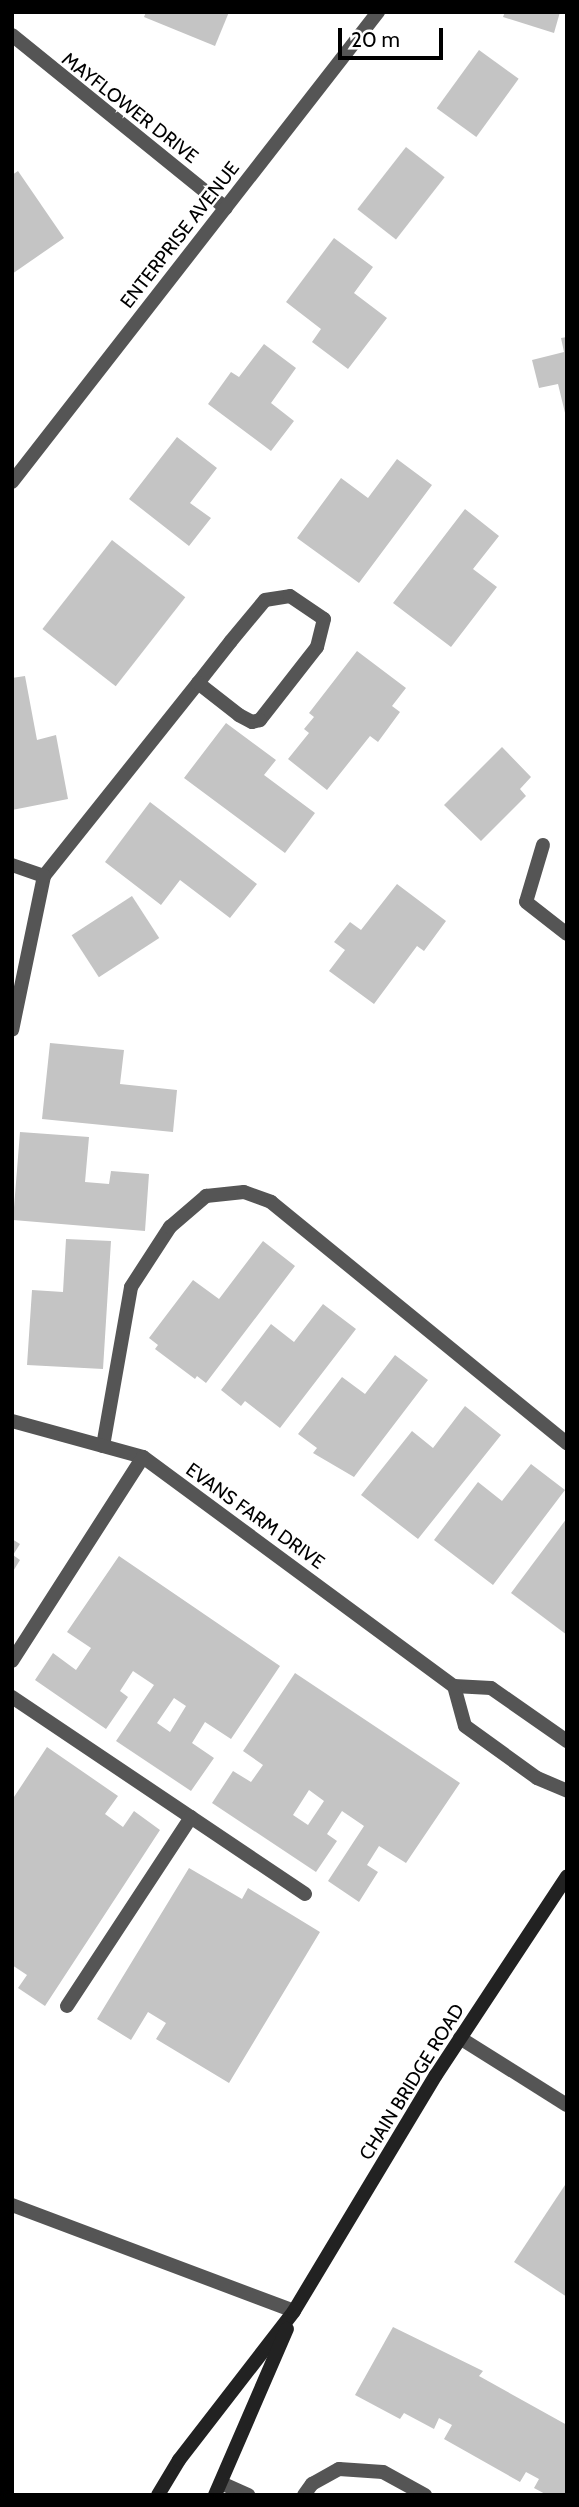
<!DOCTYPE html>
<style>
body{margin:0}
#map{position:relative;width:579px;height:2507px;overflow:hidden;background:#fff;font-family:Cabin,sans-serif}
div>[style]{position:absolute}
.building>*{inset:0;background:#c4c4c4;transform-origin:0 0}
.service>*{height:14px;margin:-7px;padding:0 7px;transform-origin:7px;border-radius:7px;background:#555}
.minor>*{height:14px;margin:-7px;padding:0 7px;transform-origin:7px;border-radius:7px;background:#555}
.secondary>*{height:14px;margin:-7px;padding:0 7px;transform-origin:7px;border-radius:7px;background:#222}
span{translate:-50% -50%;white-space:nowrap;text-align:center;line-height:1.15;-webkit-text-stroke:5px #fff;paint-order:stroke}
.street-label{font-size:19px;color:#000}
.frame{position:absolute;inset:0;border:14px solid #000;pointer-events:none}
.scale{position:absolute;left:338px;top:28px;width:105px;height:32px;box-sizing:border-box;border:4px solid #000;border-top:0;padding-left:9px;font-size:21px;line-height:24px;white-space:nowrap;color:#000;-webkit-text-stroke:5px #fff;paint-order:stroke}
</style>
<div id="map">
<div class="building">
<div style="clip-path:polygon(146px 12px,229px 12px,215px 46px,144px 17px)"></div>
<div style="clip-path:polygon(505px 12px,560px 12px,554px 33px,503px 17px)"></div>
<div style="left:479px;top:50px;width:49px;height:72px;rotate:36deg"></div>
<div style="left:406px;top:147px;width:49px;height:79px;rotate:38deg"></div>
<div style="clip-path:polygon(18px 171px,64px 238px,12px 274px,12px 175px)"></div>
<div style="clip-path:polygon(334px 238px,373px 267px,354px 293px,387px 318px,348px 369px,312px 342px,321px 329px,286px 302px)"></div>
<div style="clip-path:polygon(567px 337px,567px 417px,566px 417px,558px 384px,539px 388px,532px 360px,564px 352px,561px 338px)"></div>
<div style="clip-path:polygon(264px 344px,296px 368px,271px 403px,294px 421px,271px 451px,208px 404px,231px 372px,239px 377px)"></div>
<div style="clip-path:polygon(177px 437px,217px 468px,190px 503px,211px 518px,189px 546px,129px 499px)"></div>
<div style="clip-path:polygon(397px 459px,432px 485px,359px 583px,297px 538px,341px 478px,368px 498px)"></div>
<div style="clip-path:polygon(465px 509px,499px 536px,473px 569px,497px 587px,451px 647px,393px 603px)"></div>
<div style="left:112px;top:540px;width:93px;height:113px;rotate:38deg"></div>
<div style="clip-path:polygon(357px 651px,406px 688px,392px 706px,400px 712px,378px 742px,370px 736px,327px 790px,288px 759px,309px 733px,304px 729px,314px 717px,309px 713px)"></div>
<div style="clip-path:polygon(25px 676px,37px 740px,56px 735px,68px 799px,12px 810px,12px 678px)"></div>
<div style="clip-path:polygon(226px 723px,276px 760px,264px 775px,315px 813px,285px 853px,184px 778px)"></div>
<div style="clip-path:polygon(502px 747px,531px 777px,520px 789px,526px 796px,481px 841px,444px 805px)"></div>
<div style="clip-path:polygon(150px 802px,257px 884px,230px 918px,180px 880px,161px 905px,105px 862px)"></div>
<div style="clip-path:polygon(397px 884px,446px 921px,424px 951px,417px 946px,374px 1004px,329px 971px,345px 950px,334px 942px,350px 922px,361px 930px)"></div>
<div style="left:132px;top:896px;width:50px;height:72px;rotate:57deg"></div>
<div style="clip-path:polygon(50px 1043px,124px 1050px,120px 1084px,177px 1090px,173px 1132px,42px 1119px)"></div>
<div style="clip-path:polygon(20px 1132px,89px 1137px,85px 1182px,109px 1184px,111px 1171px,149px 1174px,145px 1231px,13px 1220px)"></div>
<div style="clip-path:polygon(66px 1239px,111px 1241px,103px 1369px,27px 1365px,32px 1290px,63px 1292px)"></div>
<div style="clip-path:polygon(263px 1241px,295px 1266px,206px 1383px,197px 1376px,195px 1379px,155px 1349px,158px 1345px,149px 1338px,193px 1280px,219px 1299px)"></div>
<div style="clip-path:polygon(323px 1304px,356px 1329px,280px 1428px,245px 1401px,241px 1406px,221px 1390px,271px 1324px,294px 1342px)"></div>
<div style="clip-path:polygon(395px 1355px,428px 1380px,354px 1477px,313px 1453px,317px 1448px,298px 1434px,342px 1377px,365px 1394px)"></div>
<div style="clip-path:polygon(465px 1406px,501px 1435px,418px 1539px,361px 1495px,412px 1431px,433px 1448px)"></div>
<div style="clip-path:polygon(531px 1464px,565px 1490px,493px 1585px,434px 1540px,478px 1482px,502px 1501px)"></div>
<div style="clip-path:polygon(567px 1518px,567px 1635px,511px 1593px)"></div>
<div style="clip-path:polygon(12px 1539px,20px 1544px,13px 1555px,20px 1560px,12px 1573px)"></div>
<div style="clip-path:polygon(evenodd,119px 1556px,280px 1666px,231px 1739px,205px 1722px,192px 1743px,214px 1758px,191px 1791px,116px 1741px,154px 1685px,133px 1671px,120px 1691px,128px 1697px,106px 1729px,35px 1680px,53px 1653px,76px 1670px,91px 1648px,67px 1632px,119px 1556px,174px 1698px,186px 1706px,170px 1732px,157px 1723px,174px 1698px)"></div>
<div style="clip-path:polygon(evenodd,295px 1673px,460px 1783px,406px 1863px,379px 1846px,367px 1865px,378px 1872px,359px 1902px,328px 1881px,364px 1826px,342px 1811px,327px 1834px,337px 1841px,316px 1872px,212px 1803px,233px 1771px,251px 1782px,263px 1765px,243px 1751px,295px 1673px,309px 1790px,324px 1801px,308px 1825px,293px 1815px,309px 1790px)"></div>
<div style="clip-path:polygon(47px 1747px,118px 1796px,105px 1814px,123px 1827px,134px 1811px,160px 1830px,45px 2006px,18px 1988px,27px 1975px,12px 1965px,12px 1800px)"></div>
<div style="clip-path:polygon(189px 1868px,242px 1899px,248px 1888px,320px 1932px,229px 2083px,156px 2039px,166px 2023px,148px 2012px,131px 2040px,97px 2019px)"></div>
<div style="clip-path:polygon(567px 2182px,567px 2297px,514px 2262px)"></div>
<div style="clip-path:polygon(393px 2327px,483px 2371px,479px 2376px,567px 2425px,567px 2495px,547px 2495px,534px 2488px,539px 2479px,526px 2472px,520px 2482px,444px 2439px,452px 2425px,439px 2418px,434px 2429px,404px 2413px,400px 2419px,355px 2395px)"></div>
</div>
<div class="service">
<div style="left:543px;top:845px;width:59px;rotate:106.6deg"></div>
<div style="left:526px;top:902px;width:52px;rotate:38deg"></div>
<div style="left:44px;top:876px;width:247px;rotate:-51.4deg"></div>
<div style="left:198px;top:683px;width:53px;rotate:-51.8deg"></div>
<div style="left:231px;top:641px;width:53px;rotate:-50.3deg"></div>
<div style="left:265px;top:600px;width:25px;rotate:-9deg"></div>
<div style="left:290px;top:596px;width:41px;rotate:34.1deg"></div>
<div style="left:324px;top:619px;width:29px;rotate:104deg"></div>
<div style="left:317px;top:647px;width:93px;rotate:128deg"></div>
<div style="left:260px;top:720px;width:8px;rotate:166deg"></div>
<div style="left:252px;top:722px;width:15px;rotate:-152deg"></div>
<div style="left:239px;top:715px;width:52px;rotate:-142deg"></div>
<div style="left:103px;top:1446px;width:161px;rotate:-80deg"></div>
<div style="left:131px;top:1287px;width:72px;rotate:-57deg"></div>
<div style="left:170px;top:1227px;width:48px;rotate:-40.7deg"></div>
<div style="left:206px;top:1196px;width:38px;rotate:-6deg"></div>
<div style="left:244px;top:1192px;width:29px;rotate:20deg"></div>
<div style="left:271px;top:1202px;width:382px;rotate:39.2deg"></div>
<div style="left:12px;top:1697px;width:353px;rotate:33.9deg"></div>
<div style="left:67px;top:2006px;width:226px;rotate:-56.7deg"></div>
<div style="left:460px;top:2038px;width:126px;rotate:32.1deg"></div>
<div style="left:12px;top:2205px;width:301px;rotate:20.6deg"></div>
</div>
<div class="minor">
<div style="left:12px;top:35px;width:275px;rotate:39deg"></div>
<div style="left:12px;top:482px;width:596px;rotate:-52.09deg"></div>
<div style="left:12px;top:865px;width:34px;rotate:19deg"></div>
<div style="left:44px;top:876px;width:157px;rotate:101.7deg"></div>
<div style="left:12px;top:1421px;width:136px;rotate:15.4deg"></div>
<div style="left:143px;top:1457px;width:386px;rotate:36.4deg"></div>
<div style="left:454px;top:1686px;width:37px;rotate:3deg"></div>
<div style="left:491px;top:1688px;width:93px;rotate:34.9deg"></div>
<div style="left:12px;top:1661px;width:242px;rotate:-57.3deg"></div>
<div style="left:454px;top:1686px;width:41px;rotate:74.6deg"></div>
<div style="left:465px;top:1726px;width:89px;rotate:35.8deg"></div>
<div style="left:537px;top:1778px;width:33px;rotate:23deg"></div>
<div style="left:221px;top:2483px;width:30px;rotate:24deg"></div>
<div style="left:304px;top:2495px;width:14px;rotate:-54deg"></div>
<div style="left:312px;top:2484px;width:31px;rotate:-29deg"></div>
<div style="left:339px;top:2469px;width:44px;rotate:3.9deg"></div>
<div style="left:383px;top:2472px;width:48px;rotate:28.7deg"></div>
</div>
<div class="secondary">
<div style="left:158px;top:2495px;width:41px;rotate:-59deg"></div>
<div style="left:179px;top:2460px;width:188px;rotate:-52.3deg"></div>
<div style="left:294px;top:2311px;width:275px;rotate:-59deg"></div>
<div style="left:436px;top:2075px;width:238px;rotate:-56.6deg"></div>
<div style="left:215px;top:2495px;width:181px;rotate:-66.6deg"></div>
</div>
<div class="street-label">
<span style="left:130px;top:108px;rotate:38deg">MAYFLOWER DRIVE</span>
<span style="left:180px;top:235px;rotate:-52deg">ENTERPRISE AVENUE</span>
<span style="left:255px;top:1516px;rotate:36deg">EVANS FARM DRIVE</span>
<span style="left:412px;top:2082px;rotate:-58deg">CHAIN BRIDGE ROAD</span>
</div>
<div class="frame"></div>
<div class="scale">20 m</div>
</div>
